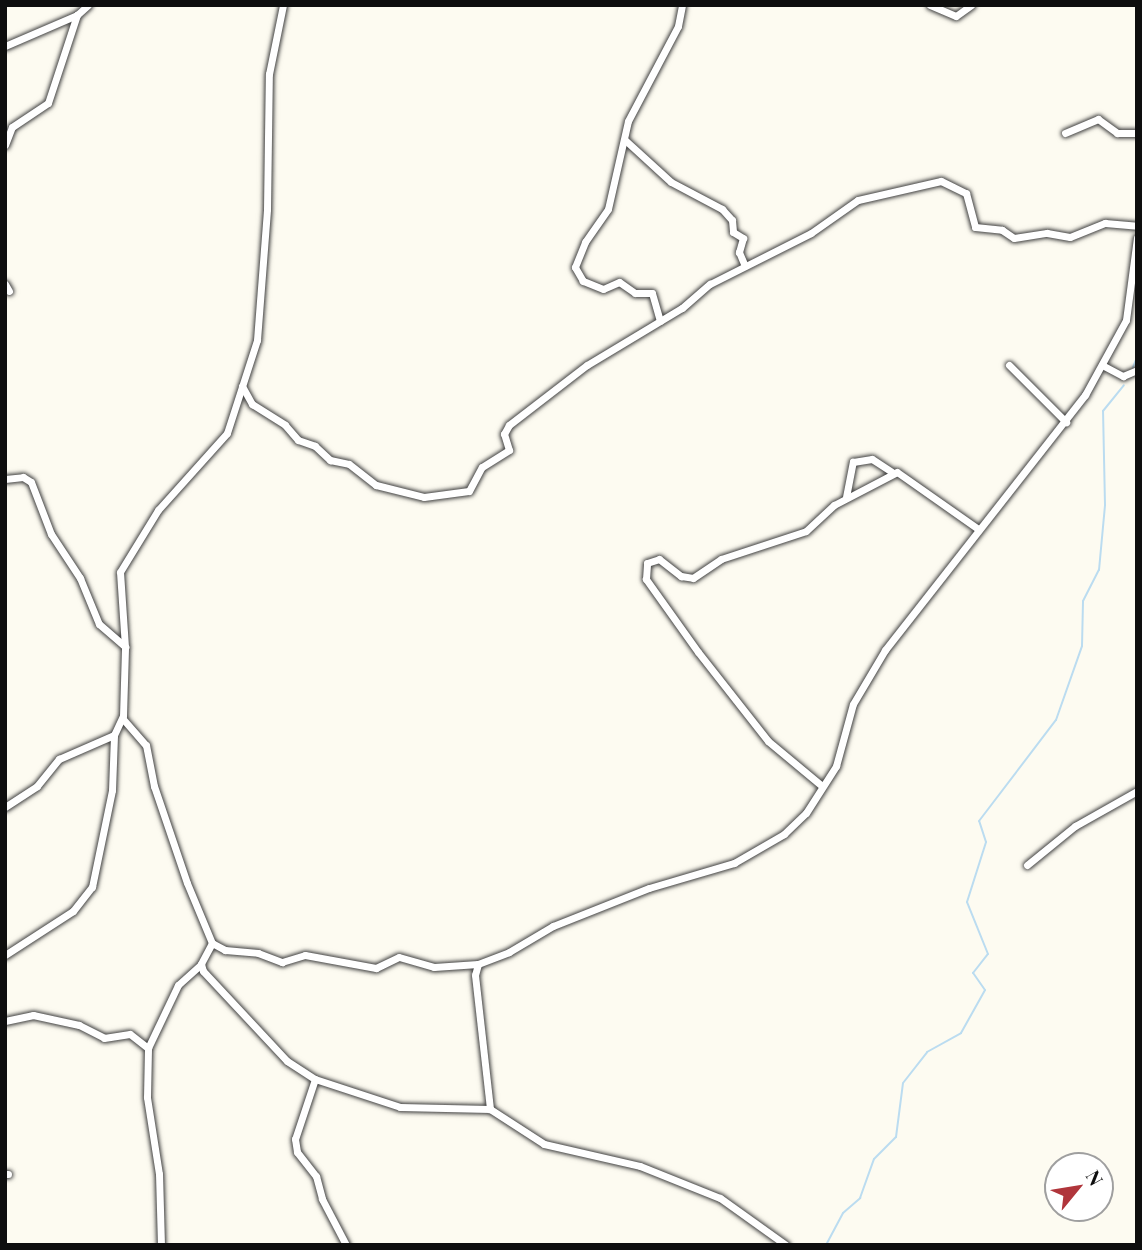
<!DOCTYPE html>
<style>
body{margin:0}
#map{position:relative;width:1142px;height:1250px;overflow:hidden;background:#fdfbf1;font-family:"Playfair Display",serif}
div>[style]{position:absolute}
.stream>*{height:2px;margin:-1px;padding:0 1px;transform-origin:1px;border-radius:1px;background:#bbdcf0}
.roads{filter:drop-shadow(0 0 2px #414141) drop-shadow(0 0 2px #414141)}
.minor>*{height:7px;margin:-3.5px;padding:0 3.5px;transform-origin:3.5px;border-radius:3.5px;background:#fff}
span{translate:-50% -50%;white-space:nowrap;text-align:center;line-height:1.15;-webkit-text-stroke:7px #fff;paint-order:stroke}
.frame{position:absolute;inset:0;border:7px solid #0e0e0e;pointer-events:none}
.north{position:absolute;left:1044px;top:1152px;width:70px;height:70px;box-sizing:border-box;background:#fff;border:2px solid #9f9f9f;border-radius:50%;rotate:60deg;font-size:19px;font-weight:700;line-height:28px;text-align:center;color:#0e0e0e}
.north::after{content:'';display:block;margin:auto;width:24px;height:32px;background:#b0353b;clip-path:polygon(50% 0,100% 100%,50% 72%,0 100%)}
</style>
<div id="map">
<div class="stream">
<div style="left:1133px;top:367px;width:11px;rotate:-68deg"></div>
<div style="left:826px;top:1245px;width:36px;rotate:-62deg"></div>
<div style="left:843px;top:1213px;width:23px;rotate:-41deg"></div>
<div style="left:860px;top:1198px;width:41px;rotate:-70.3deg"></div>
<div style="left:874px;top:1159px;width:31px;rotate:-45deg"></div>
<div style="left:896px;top:1137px;width:54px;rotate:-82.6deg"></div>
<div style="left:903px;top:1083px;width:39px;rotate:-52deg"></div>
<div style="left:927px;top:1052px;width:39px;rotate:-29deg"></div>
<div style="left:961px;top:1033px;width:49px;rotate:-60.8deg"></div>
<div style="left:985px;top:990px;width:21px;rotate:-125deg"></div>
<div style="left:973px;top:973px;width:24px;rotate:-52deg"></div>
<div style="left:988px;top:954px;width:56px;rotate:-112deg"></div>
<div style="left:967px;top:902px;width:63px;rotate:-72.4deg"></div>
<div style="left:986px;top:842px;width:22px;rotate:-108deg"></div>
<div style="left:979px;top:821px;width:127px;rotate:-52.7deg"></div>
<div style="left:1056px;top:720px;width:78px;rotate:-70.6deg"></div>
<div style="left:1082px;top:646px;width:45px;rotate:-88.7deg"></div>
<div style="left:1083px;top:601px;width:35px;rotate:-63deg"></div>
<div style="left:1099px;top:570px;width:65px;rotate:-84.7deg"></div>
<div style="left:1105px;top:505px;width:94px;rotate:-91.2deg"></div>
<div style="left:1103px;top:411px;width:33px;rotate:-51deg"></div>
</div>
<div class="roads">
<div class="minor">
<div style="left:930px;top:5px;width:28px;rotate:23deg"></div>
<div style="left:956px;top:16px;width:19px;rotate:-36deg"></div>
<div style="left:5px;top:46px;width:78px;rotate:-23.3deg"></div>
<div style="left:77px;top:15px;width:15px;rotate:-42deg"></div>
<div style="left:1065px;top:133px;width:36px;rotate:-23deg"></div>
<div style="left:1098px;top:119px;width:24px;rotate:36deg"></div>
<div style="left:1117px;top:133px;width:20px"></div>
<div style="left:625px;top:140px;width:62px;rotate:42.4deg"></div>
<div style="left:671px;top:182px;width:58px;rotate:27.9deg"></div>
<div style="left:722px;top:209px;width:15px;rotate:48deg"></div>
<div style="left:732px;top:220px;width:12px;rotate:85deg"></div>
<div style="left:733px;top:232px;width:12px;rotate:31deg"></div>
<div style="left:743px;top:238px;width:15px;rotate:106deg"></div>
<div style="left:739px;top:252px;width:15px;rotate:67deg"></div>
<div style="left:5px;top:145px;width:19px;rotate:-69deg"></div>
<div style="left:12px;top:127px;width:43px;rotate:-33.7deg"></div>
<div style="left:48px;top:103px;width:93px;rotate:-71.8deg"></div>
<div style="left:5px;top:284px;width:8px;rotate:60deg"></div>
<div style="left:660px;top:321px;width:29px;rotate:-106deg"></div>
<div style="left:652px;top:293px;width:17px;rotate:180deg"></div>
<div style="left:635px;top:293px;width:19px;rotate:-145deg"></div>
<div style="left:619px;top:282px;width:17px;rotate:156deg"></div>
<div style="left:603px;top:289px;width:22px;rotate:-158deg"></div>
<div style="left:583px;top:281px;width:16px;rotate:-120deg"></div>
<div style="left:575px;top:267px;width:27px;rotate:-68deg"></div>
<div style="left:585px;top:242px;width:40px;rotate:-55.1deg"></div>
<div style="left:608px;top:209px;width:90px;rotate:-77.2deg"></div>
<div style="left:628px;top:121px;width:107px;rotate:-62.2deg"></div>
<div style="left:678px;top:26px;width:21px;rotate:-79deg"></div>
<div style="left:1009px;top:365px;width:81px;rotate:45deg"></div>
<div style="left:1102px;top:365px;width:24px;rotate:28deg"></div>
<div style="left:1123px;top:376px;width:15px;rotate:-23deg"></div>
<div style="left:242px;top:386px;width:21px;rotate:61deg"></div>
<div style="left:252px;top:404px;width:39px;rotate:32deg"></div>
<div style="left:285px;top:425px;width:20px;rotate:49deg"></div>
<div style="left:298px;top:440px;width:18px;rotate:19deg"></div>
<div style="left:315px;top:446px;width:21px;rotate:43deg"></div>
<div style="left:330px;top:460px;width:19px;rotate:12deg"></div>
<div style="left:349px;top:464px;width:34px;rotate:38deg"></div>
<div style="left:376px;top:485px;width:49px;rotate:14deg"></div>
<div style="left:424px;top:497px;width:45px;rotate:-7.6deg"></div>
<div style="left:469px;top:491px;width:27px;rotate:-62deg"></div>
<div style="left:482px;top:467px;width:32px;rotate:-32deg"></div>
<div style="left:509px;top:450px;width:17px;rotate:-107deg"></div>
<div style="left:504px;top:434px;width:10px;rotate:-61deg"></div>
<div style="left:509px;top:425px;width:98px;rotate:-37.6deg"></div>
<div style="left:587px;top:365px;width:111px;rotate:-31deg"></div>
<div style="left:682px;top:308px;width:37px;rotate:-41deg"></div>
<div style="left:710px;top:284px;width:113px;rotate:-26.8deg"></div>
<div style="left:811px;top:233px;width:57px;rotate:-35.1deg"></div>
<div style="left:858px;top:200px;width:85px;rotate:-12.9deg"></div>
<div style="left:941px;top:181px;width:28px;rotate:26deg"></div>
<div style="left:966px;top:193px;width:35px;rotate:75deg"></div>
<div style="left:975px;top:227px;width:27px;rotate:6deg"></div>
<div style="left:1002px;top:230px;width:14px;rotate:34deg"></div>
<div style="left:1014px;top:238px;width:33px;rotate:-9deg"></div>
<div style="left:1047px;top:233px;width:23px;rotate:10deg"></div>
<div style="left:1070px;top:237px;width:38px;rotate:-22deg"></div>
<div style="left:1105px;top:223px;width:32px;rotate:5deg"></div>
<div style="left:5px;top:479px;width:18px;rotate:-6deg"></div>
<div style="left:23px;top:477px;width:9px;rotate:32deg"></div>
<div style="left:31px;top:482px;width:56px;rotate:69deg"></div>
<div style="left:51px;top:534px;width:53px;rotate:56.6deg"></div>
<div style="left:80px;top:578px;width:50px;rotate:67.6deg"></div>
<div style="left:99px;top:624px;width:35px;rotate:41deg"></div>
<div style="left:846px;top:497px;width:36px;rotate:-79deg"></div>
<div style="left:853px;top:462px;width:19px;rotate:-9deg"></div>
<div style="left:872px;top:459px;width:24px;rotate:33deg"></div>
<div style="left:123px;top:719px;width:35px;rotate:49deg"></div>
<div style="left:146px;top:745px;width:42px;rotate:79deg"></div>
<div style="left:154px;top:786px;width:102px;rotate:71.2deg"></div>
<div style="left:187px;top:883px;width:65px;rotate:67.4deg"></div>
<div style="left:212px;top:943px;width:15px;rotate:28deg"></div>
<div style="left:225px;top:950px;width:33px;rotate:5deg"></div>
<div style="left:258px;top:953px;width:26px;rotate:21deg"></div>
<div style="left:282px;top:962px;width:24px;rotate:-17deg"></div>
<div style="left:305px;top:955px;width:72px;rotate:10.4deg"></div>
<div style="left:376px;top:968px;width:25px;rotate:-26deg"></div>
<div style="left:399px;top:957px;width:36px;rotate:16deg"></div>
<div style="left:434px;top:967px;width:44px;rotate:-3.9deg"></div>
<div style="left:478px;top:964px;width:33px;rotate:-21deg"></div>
<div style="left:509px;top:952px;width:51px;rotate:-30.6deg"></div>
<div style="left:553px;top:926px;width:103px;rotate:-21.6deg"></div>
<div style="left:649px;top:888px;width:89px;rotate:-16.4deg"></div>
<div style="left:734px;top:863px;width:58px;rotate:-30.1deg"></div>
<div style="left:784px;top:834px;width:30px;rotate:-44deg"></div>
<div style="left:806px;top:813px;width:56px;rotate:-57.4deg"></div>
<div style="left:836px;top:766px;width:64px;rotate:-74.7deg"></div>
<div style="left:853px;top:704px;width:63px;rotate:-59.3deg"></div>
<div style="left:885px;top:650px;width:324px;rotate:-51.9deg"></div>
<div style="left:1085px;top:395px;width:85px;rotate:-61.3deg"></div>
<div style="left:1126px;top:320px;width:83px;rotate:-82.4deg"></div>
<div style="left:822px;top:786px;width:70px;rotate:-140.2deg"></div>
<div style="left:768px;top:741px;width:113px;rotate:-128.2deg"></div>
<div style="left:698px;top:652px;width:90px;rotate:-125.5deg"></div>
<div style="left:646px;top:579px;width:16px;rotate:-86deg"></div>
<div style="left:647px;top:563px;width:13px;rotate:-18deg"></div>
<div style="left:659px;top:559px;width:28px;rotate:38deg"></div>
<div style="left:681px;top:576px;width:12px;rotate:9deg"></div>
<div style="left:693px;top:578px;width:34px;rotate:-34deg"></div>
<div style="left:721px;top:559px;width:89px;rotate:-18.2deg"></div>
<div style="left:806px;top:531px;width:38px;rotate:-43deg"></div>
<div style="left:834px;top:505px;width:71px;rotate:-27.6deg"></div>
<div style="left:897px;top:472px;width:99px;rotate:35.1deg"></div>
<div style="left:5px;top:807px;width:38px;rotate:-33deg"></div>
<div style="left:37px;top:786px;width:35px;rotate:-51deg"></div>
<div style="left:59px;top:759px;width:60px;rotate:-23.6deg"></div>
<div style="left:1027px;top:865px;width:62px;rotate:-39.1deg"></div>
<div style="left:1075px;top:826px;width:71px;rotate:-29.4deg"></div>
<div style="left:212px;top:943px;width:24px;rotate:118deg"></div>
<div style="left:201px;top:964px;width:7px;rotate:74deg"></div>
<div style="left:203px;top:971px;width:123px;rotate:47deg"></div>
<div style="left:287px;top:1061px;width:33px;rotate:33deg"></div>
<div style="left:315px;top:1079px;width:89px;rotate:18.2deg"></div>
<div style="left:400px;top:1107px;width:90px;rotate:1.3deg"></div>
<div style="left:490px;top:1109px;width:64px;rotate:32.9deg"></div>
<div style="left:544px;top:1144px;width:98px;rotate:12.9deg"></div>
<div style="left:640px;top:1166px;width:86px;rotate:21.8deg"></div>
<div style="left:720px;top:1198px;width:81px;rotate:35.5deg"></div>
<div style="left:5px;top:955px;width:81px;rotate:-32.9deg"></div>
<div style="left:73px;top:911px;width:31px;rotate:-52deg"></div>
<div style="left:92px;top:887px;width:99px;rotate:-78.3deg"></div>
<div style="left:112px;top:790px;width:55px;rotate:-87.9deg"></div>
<div style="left:114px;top:735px;width:21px;rotate:-65deg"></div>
<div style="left:123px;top:716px;width:69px;rotate:-88.3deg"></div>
<div style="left:125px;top:647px;width:75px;rotate:-93.8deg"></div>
<div style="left:120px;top:572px;width:73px;rotate:-58.5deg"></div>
<div style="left:158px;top:510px;width:103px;rotate:-48.1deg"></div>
<div style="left:227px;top:433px;width:98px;rotate:-72.1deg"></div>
<div style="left:257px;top:340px;width:131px;rotate:-85.6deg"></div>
<div style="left:267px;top:209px;width:135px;rotate:-89.2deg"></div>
<div style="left:269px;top:74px;width:70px;rotate:-78.5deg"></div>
<div style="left:478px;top:964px;width:11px;rotate:105deg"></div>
<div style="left:475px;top:975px;width:135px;rotate:83.6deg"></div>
<div style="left:5px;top:1021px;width:29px;rotate:-12deg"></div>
<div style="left:33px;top:1015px;width:47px;rotate:12.3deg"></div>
<div style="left:79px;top:1025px;width:28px;rotate:27deg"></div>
<div style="left:104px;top:1038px;width:26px;rotate:-9deg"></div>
<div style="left:130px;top:1034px;width:23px;rotate:38deg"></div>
<div style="left:315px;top:1079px;width:63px;rotate:108.4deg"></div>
<div style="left:295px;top:1139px;width:13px;rotate:81deg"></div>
<div style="left:297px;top:1152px;width:31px;rotate:52deg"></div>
<div style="left:316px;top:1176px;width:24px;rotate:75deg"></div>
<div style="left:322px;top:1199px;width:52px;rotate:62.4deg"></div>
<div style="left:5px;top:1174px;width:3px"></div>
<div style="left:161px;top:1245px;width:71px;rotate:-91.6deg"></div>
<div style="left:159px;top:1174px;width:78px;rotate:-98.9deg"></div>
<div style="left:147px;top:1097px;width:49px;rotate:-88.8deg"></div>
<div style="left:148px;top:1048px;width:70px;rotate:-64.5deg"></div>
<div style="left:178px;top:985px;width:31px;rotate:-42deg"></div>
</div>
</div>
<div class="frame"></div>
<div class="north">N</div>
</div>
